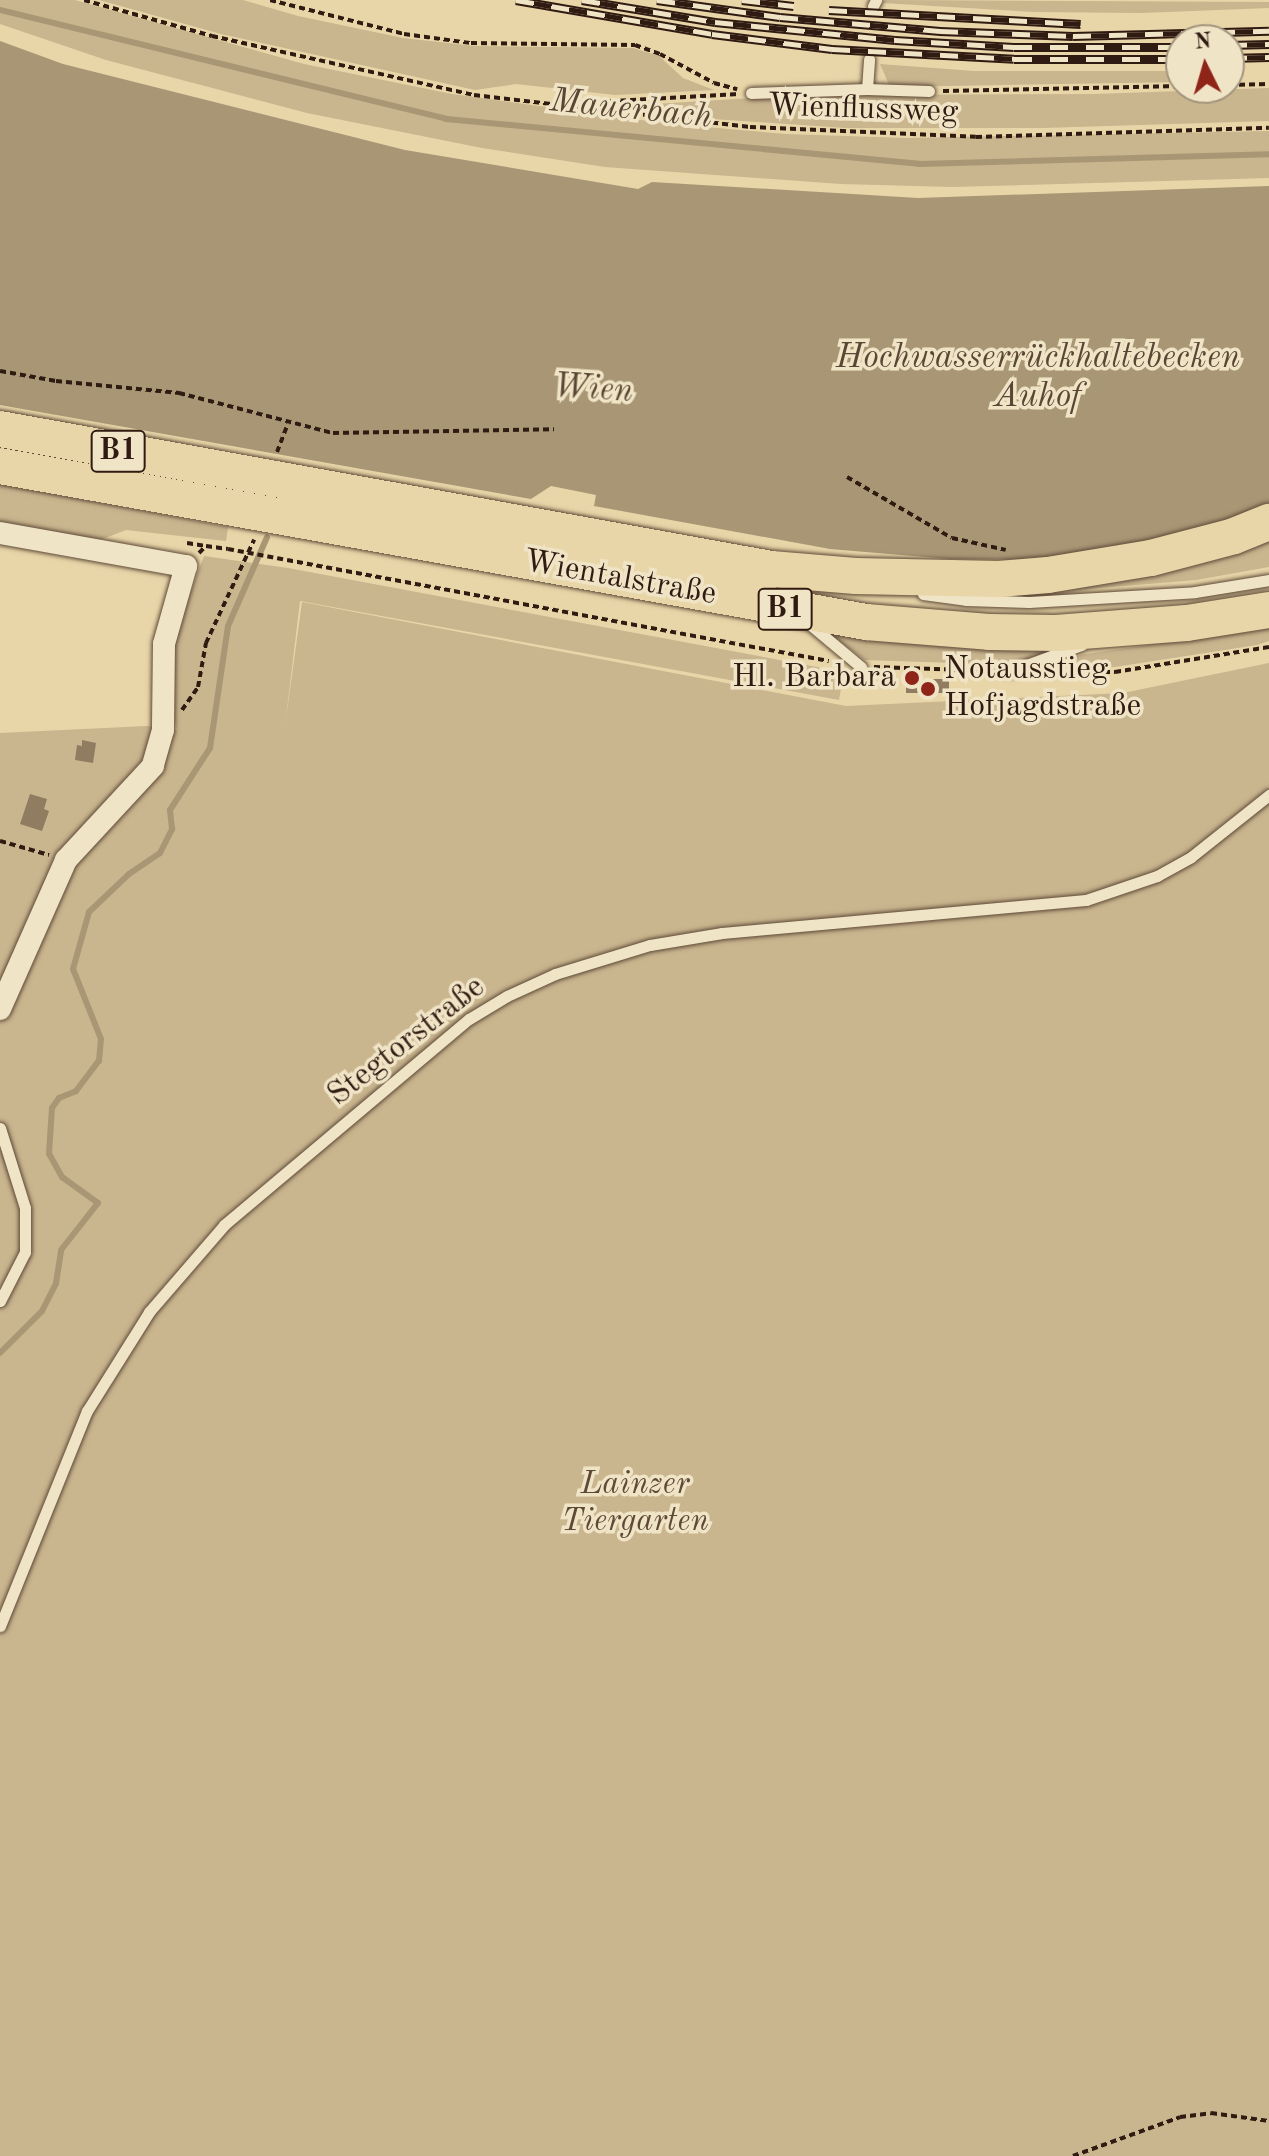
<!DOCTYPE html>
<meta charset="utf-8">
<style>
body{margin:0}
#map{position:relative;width:1269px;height:2156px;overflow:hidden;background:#e8d5a8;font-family:"Old Standard TT",serif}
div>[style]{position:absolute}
.green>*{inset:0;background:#c9b58e}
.water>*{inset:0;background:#a99675}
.stream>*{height:6px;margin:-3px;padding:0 3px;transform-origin:3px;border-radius:3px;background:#a99675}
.building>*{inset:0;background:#907c60;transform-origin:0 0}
.path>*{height:4px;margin-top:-2px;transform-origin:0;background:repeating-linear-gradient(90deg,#301b12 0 6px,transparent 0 10px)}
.roads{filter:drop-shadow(0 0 2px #5e4a38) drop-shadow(0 0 2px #5e4a38)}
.lane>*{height:11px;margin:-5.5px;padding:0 5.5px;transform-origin:5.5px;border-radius:5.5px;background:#f0e4c6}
.street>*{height:22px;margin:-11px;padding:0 11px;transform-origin:11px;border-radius:11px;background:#f0e4c6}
.primary>*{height:36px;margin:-18px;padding:0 18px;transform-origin:18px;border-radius:18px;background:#e8d5a8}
.rail>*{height:9px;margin-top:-4.5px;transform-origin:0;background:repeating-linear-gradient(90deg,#f0e4c6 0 18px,#301b12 0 36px);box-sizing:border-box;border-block:2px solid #301b12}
.path-bridge>*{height:4px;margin-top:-2px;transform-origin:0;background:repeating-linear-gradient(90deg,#301b12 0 6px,transparent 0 10px)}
.dots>*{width:22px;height:22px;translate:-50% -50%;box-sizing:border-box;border:4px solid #f0e4c6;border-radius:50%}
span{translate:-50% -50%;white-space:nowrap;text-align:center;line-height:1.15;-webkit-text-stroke:7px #f0e4c6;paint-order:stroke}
.shield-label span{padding:2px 6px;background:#f0e4c6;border:2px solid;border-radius:6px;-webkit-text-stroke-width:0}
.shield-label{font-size:30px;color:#301b12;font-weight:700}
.street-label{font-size:32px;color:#301b12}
.poi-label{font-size:32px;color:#301b12}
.left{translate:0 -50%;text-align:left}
.right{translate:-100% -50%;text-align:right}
.park-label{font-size:32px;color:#5e4937;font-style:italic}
.water-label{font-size:34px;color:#5a4635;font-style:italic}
.north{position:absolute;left:1165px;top:24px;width:80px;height:80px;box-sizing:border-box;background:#f0e4c6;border:2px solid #a3947e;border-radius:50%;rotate:355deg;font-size:22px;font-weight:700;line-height:32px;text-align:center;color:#301b12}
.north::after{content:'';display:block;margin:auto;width:28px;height:36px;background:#8f2418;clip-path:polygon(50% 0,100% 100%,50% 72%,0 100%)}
</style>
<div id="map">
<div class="green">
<div style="clip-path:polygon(0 0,75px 0,304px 64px,452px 94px,670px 124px,786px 134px,907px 138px,1269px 131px,1269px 178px,953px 187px,841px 184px,605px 167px,482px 148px,307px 113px,106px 60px,0 24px)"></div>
<div style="clip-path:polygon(99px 0,243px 0,298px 16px,403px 38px,475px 46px,633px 48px,659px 56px,683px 78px,714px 90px,615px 95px,516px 84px,475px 90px,221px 34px)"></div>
<div style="clip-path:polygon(885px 0,1269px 2px,1269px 8px,1141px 13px,1034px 12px,883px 3px)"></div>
<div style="clip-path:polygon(880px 64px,974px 71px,1181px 71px,1181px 82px,890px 87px)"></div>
<div style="clip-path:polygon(1269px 88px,1269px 121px,1043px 128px,846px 128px,698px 118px,606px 107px,801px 95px,1094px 94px)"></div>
<div style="clip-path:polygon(0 484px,228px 527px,226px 541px,126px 530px,87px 545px,0 527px)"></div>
<div style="clip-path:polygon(1269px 539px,1269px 567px,1196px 580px,1064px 591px,1064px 586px)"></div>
<div style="clip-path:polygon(204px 556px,288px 568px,844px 672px,839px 700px,300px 601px,285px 726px,302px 602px,846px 706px,1123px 693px,1269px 663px,1269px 2156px,0 2156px,0 733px,147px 726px,177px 730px,171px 707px,173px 640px)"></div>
<div style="clip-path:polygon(1269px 628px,1269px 641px,1257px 645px,1115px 667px,1032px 668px,1085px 654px)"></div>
<div style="clip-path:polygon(829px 633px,1062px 648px,1012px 665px,865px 660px)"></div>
</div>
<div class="water">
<div style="clip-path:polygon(0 41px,63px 64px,405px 150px,638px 189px,652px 182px,918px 198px,1269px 186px,1269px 509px,1139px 549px,1049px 560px,949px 559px,830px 549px,594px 506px,596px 495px,551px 486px,531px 499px,0 405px)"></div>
</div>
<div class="stream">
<div style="left:0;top:10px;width:459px;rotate:13.7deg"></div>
<div style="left:446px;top:119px;width:475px;rotate:5.4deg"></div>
<div style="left:919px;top:164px;width:350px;rotate:-1.6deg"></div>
<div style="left:0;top:1353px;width:59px;rotate:-45deg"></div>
<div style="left:42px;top:1311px;width:31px;rotate:-63deg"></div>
<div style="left:56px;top:1283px;width:33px;rotate:-81deg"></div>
<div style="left:61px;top:1250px;width:60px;rotate:-51.8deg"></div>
<div style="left:98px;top:1203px;width:44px;rotate:-144.2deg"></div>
<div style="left:62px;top:1177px;width:26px;rotate:-119deg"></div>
<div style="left:49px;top:1154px;width:46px;rotate:-86.3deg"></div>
<div style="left:52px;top:1108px;width:12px;rotate:-55deg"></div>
<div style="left:59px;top:1098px;width:18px;rotate:-22deg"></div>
<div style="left:76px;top:1091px;width:38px;rotate:-53deg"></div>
<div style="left:99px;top:1061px;width:22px;rotate:-85deg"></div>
<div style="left:101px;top:1039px;width:75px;rotate:-111.8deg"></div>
<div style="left:73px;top:969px;width:59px;rotate:-74.3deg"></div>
<div style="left:89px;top:912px;width:55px;rotate:-43.5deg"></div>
<div style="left:129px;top:874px;width:37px;rotate:-34deg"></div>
<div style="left:160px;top:853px;width:27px;rotate:-63deg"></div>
<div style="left:172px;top:829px;width:19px;rotate:-96deg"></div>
<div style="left:170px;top:810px;width:74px;rotate:-57.2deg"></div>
<div style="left:210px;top:748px;width:123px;rotate:-81.6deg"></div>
<div style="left:228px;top:626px;width:97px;rotate:-66.3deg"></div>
</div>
<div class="building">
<div style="left:949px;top:679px;width:14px;height:43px;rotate:90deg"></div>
<div style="clip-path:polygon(82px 740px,96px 743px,93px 763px,75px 760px,77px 745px,82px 746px)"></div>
<div style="clip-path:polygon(30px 794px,47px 799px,44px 809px,49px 811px,42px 831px,20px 824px)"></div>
</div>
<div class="path">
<div style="left:84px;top:0;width:133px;rotate:15.7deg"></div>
<div style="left:212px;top:36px;width:269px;rotate:12.7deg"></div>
<div style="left:474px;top:95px;width:278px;rotate:6.6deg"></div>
<div style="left:750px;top:127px;width:226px;rotate:2.5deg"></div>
<div style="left:976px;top:137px;width:293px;rotate:-1.8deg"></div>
<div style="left:270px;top:0;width:138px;rotate:14.2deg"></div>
<div style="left:404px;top:34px;width:68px;rotate:7.7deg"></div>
<div style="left:471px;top:43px;width:164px;rotate:0.7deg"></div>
<div style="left:635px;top:45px;width:27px;rotate:20deg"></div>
<div style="left:660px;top:54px;width:61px;rotate:28.2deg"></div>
<div style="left:714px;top:83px;width:24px;rotate:15deg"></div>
<div style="left:1229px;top:85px;width:40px;rotate:-1.4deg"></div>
<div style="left:943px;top:91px;width:238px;rotate:-1.2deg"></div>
<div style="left:560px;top:104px;width:179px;rotate:-3.2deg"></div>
<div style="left:0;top:371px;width:57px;rotate:10.1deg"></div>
<div style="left:56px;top:381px;width:124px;rotate:5.6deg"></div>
<div style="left:179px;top:393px;width:159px;rotate:14.6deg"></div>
<div style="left:333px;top:433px;width:221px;rotate:-1deg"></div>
<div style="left:277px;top:452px;width:30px;rotate:-69deg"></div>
<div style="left:847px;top:477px;width:121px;rotate:30.2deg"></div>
<div style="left:952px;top:538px;width:55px;rotate:12.5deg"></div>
<div style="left:187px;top:543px;width:19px;rotate:9deg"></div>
<div style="left:199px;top:553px;width:10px;rotate:-45deg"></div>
<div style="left:206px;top:546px;width:22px;rotate:8deg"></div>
<div style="left:287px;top:560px;width:551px;rotate:10.56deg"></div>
<div style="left:874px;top:667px;width:123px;rotate:1.9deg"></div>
<div style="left:1054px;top:672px;width:61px"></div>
<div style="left:1115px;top:672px;width:156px;rotate:-9.2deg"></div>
<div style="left:182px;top:710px;width:28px;rotate:-55deg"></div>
<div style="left:198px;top:687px;width:45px;rotate:-79.7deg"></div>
<div style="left:206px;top:643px;width:114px;rotate:-65deg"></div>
<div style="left:0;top:841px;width:51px;rotate:15.9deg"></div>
<div style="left:1073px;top:2156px;width:114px;rotate:-20deg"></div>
<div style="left:1180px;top:2117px;width:31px;rotate:-7deg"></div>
<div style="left:1211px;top:2113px;width:59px;rotate:7.9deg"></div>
</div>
<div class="roads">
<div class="lane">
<div style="left:873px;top:6px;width:7px;rotate:-63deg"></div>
<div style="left:867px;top:89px;width:30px;rotate:-86deg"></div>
<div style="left:751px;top:93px;width:116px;rotate:-2deg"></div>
<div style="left:867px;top:89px;width:62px;rotate:1.8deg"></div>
<div style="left:923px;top:594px;width:43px;rotate:7.9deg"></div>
<div style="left:966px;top:600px;width:63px;rotate:1.8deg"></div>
<div style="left:1029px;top:602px;width:166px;rotate:-3.4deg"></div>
<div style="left:1195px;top:592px;width:75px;rotate:-9.2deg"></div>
<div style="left:806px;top:621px;width:72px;rotate:39.9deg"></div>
<div style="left:1010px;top:671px;width:76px;rotate:-20.1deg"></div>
<div style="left:0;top:1128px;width:84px;rotate:72.6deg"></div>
<div style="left:25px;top:1208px;width:44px;rotate:90deg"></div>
<div style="left:25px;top:1252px;width:55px;rotate:117deg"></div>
<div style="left:0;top:1626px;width:232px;rotate:-68deg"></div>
<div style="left:87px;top:1411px;width:117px;rotate:-57.9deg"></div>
<div style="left:149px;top:1312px;width:115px;rotate:-49.2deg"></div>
<div style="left:224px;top:1225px;width:320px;rotate:-40.1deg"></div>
<div style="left:469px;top:1019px;width:44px;rotate:-31.2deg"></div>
<div style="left:507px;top:996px;width:53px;rotate:-24.6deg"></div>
<div style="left:555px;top:974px;width:99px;rotate:-17deg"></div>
<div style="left:650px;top:945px;width:73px;rotate:-9.5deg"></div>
<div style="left:722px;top:933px;width:365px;rotate:-5.2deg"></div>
<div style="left:1086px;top:900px;width:75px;rotate:-18.7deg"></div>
<div style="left:1157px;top:876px;width:39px;rotate:-29deg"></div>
<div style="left:1191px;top:857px;width:100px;rotate:-38.5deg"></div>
</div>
<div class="street">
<div style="left:0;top:533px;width:189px;rotate:10.1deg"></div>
<div style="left:186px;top:566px;width:81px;rotate:105.8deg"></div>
<div style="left:164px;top:644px;width:86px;rotate:90.7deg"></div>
<div style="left:163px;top:730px;width:37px;rotate:106deg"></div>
<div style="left:153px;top:766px;width:128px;rotate:132.8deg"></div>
<div style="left:66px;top:860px;width:163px;rotate:113.9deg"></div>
</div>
<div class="primary">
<div style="left:0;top:429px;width:784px;rotate:10.29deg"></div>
<div style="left:771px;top:569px;width:85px;rotate:4.7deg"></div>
<div style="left:856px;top:576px;width:143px;rotate:1.2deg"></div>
<div style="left:999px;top:579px;width:49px;rotate:-4.7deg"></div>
<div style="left:1048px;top:575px;width:104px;rotate:-9.4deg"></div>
<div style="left:1151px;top:558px;width:86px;rotate:-14.8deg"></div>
<div style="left:1234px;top:536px;width:38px;rotate:-22deg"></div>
<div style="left:0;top:466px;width:880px;rotate:10.21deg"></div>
<div style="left:866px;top:622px;width:123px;rotate:4.6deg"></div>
<div style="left:989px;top:632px;width:67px;rotate:0.9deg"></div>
<div style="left:1056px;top:633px;width:131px;rotate:-4.4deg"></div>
<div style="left:1187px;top:623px;width:83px;rotate:-9deg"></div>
</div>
</div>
<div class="rail">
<div style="left:516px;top:0;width:199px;rotate:9.8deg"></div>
<div style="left:712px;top:34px;width:121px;rotate:7.1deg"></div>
<div style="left:832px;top:49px;width:182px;rotate:3.1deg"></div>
<div style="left:1014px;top:59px;width:167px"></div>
<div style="left:582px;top:0;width:135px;rotate:9.4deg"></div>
<div style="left:715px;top:22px;width:181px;rotate:5.7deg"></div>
<div style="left:895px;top:40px;width:119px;rotate:3.4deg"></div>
<div style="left:1014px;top:47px;width:167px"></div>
<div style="left:657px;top:0;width:124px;rotate:7.9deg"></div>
<div style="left:780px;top:17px;width:161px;rotate:5deg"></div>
<div style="left:940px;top:31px;width:133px;rotate:2.2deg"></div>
<div style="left:1073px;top:36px;width:196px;rotate:-1.5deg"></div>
<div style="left:742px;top:0;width:52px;rotate:6.6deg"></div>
<div style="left:829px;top:10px;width:252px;rotate:3.2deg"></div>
<div style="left:1229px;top:45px;width:40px;rotate:-1.4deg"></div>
<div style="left:1229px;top:58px;width:40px;rotate:-1.4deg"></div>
</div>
<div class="path-bridge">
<div style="left:228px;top:549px;width:60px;rotate:10.6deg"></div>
</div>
<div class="dots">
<div style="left:912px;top:678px;background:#8f2418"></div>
<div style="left:928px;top:689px;background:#8f2418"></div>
</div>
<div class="shield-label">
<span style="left:118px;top:451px">B1</span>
<span style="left:785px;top:609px">B1</span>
</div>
<div class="street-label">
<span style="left:863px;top:110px;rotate:2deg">Wienflussweg</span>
<span style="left:620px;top:579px;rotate:10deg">Wientalstraße</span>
<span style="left:407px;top:1042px;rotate:-38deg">Stegtorstraße</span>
</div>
<div class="poi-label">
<span class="left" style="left:944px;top:689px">Notausstieg<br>Hofjagdstraße</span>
<span class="right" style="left:896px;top:678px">Hl. Barbara</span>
</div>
<div class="park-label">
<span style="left:635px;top:1504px">Lainzer<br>Tiergarten</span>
</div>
<div class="water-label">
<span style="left:631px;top:110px;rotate:6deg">Mauerbach</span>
<span style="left:1038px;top:378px">Hochwasserrückhaltebecken<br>Auhof</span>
<span style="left:593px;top:390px;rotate:4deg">Wien</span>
</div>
<div class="north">N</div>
</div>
